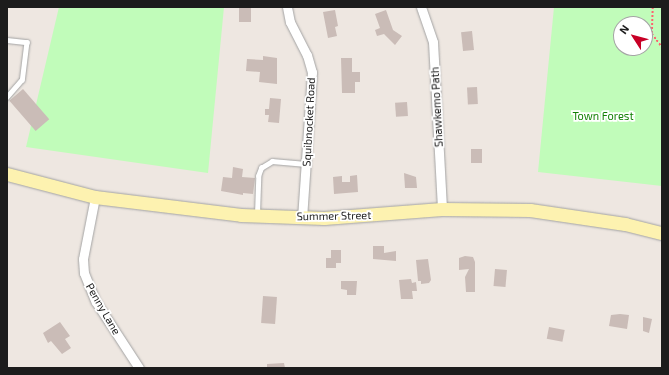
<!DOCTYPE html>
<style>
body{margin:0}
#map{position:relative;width:669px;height:375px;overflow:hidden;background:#eee7e1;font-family:"Exo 2",sans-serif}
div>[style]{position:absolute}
.park>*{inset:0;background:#c1fcba}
.building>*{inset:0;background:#cabcb7;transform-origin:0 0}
.path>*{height:1.5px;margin-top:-0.75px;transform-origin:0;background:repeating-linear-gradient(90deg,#ff616f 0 2px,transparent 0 4px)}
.roads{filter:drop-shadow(0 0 1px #a3a3a3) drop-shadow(0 0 1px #a3a3a3)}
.service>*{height:4.5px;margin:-2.25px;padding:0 2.25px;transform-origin:2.25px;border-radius:2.25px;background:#fff}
.minor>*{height:9px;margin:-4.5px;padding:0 4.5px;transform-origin:4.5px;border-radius:4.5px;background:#fff}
.secondary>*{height:13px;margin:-6.5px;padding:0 6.5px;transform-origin:6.5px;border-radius:6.5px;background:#fdf2b0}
span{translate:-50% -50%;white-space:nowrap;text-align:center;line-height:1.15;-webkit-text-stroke:3.5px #fff;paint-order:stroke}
.street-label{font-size:11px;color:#1c1c1c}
.park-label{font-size:11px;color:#128005}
.frame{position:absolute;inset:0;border:8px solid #1c1c1c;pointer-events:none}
.north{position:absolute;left:613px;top:16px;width:40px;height:40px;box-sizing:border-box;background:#fff;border:1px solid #a4a4a4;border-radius:50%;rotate:306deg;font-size:11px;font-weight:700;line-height:16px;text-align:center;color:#1c1c1c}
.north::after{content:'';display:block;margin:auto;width:14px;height:18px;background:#c80026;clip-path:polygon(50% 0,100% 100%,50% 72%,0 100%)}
</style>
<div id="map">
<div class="park">
<div style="clip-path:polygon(59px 7px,224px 7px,208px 173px,26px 147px)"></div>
<div style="clip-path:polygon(evenodd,554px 7px,662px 7px,662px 186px,538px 172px,554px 7px,621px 24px,645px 24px,645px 48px,621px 48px,621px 24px)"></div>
</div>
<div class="building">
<div style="left:239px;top:7px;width:12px;height:15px"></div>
<div style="clip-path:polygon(335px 10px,338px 26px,335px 27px,337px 36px,328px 38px,323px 12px)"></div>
<div style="clip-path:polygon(386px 10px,393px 30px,402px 36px,395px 45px,384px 34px,377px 36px,375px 30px,380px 28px,375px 14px)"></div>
<div style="left:472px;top:31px;width:19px;height:11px;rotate:84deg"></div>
<div style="clip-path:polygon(263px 56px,277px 58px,277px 84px,259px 82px,260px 72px,246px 71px,247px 59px,263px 60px)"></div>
<div style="clip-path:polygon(341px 58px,352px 58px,352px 72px,360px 72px,360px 82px,355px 82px,355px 93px,342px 93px)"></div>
<div style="left:477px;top:87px;width:17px;height:10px;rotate:87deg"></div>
<div style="left:23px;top:89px;width:40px;height:18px;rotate:49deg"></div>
<div style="clip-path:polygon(270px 98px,281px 99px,279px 123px,268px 122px,269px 115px,265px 115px,265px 109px,269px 109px)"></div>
<div style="left:407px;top:102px;width:14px;height:12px;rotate:86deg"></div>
<div style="left:471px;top:149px;width:11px;height:14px"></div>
<div style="clip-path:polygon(233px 167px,243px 169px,242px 177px,255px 178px,253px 194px,243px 193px,243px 195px,221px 191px,223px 177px,232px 178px)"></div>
<div style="clip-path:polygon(404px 173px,416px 177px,417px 188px,405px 188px)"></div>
<div style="clip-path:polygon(357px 175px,358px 192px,334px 194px,333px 177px,342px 176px,342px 182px,350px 182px,350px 176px)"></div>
<div style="clip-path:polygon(373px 246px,384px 246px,384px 253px,396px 251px,396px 261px,373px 259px)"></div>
<div style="clip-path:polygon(331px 250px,341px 250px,341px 263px,336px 263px,336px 268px,326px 268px,326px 258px,331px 258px)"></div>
<div style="clip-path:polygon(465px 256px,473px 257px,475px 262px,475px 292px,466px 292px,465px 277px,469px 269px,459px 270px,459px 258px)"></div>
<div style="clip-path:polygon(428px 259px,431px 280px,429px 283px,421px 284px,421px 281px,418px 281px,416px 260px)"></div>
<div style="left:495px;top:269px;width:12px;height:17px;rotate:5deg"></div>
<div style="clip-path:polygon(411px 279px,412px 283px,416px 282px,417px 291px,412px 291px,413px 299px,401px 299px,399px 280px)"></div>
<div style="clip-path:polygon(341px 281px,357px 281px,356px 295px,347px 295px,347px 290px,341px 289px)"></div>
<div style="left:263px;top:296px;width:14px;height:27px;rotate:4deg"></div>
<div style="clip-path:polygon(620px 314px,629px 315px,627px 329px,609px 326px,611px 315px)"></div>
<div style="clip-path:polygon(643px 317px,652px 319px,649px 333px,643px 331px)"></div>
<div style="clip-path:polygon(60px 322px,70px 336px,65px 339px,71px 348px,62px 354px,51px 341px,48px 343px,43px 333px)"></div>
<div style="left:549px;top:327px;width:16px;height:12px;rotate:11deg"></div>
<div style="clip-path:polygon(284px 363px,285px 368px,267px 368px,267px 364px)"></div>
</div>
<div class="path">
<div style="left:653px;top:7px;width:27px;rotate:92deg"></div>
<div style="left:652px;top:34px;width:16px;rotate:52deg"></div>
</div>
<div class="roads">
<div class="service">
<div style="left:7px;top:40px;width:20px;rotate:6deg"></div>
<div style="left:27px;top:42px;width:38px;rotate:97deg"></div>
<div style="left:22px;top:80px;width:23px;rotate:131deg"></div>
<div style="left:257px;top:214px;width:38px;rotate:-88deg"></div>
<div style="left:258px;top:176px;width:9px;rotate:-69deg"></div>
<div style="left:261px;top:168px;width:13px;rotate:-32deg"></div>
<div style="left:272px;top:161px;width:34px;rotate:5deg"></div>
</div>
<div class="minor">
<div style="left:287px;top:7px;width:15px;rotate:79deg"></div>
<div style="left:290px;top:22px;width:37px;rotate:63deg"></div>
<div style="left:307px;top:55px;width:18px;rotate:74deg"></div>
<div style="left:312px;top:72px;width:145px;rotate:93.9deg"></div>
<div style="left:421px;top:7px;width:37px;rotate:71deg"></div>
<div style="left:433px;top:42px;width:167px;rotate:86.9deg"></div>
<div style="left:95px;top:197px;width:63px;rotate:101deg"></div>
<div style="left:83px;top:259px;width:14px;rotate:86deg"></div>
<div style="left:84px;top:273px;width:31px;rotate:68deg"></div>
<div style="left:96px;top:302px;width:79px;rotate:56.9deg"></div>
</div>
<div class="secondary">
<div style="left:7px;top:174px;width:91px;rotate:14.6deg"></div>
<div style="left:95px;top:197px;width:147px;rotate:7deg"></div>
<div style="left:241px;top:215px;width:83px;rotate:2.1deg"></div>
<div style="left:324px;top:218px;width:118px;rotate:-4.4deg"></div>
<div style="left:442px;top:209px;width:88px;rotate:0.7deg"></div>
<div style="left:530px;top:210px;width:96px;rotate:8.4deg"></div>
<div style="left:625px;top:224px;width:38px;rotate:14deg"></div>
</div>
</div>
<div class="street-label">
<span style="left:437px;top:107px;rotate:-93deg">Shawkemo Path</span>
<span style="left:309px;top:122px;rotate:-87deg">Squibnocket Road</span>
<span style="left:334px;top:216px;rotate:-1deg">Summer Street</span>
<span style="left:103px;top:309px;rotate:60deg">Penny Lane</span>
</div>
<div class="park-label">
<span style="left:603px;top:116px">Town Forest</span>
</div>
<div class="frame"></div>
<div class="north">N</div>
</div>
